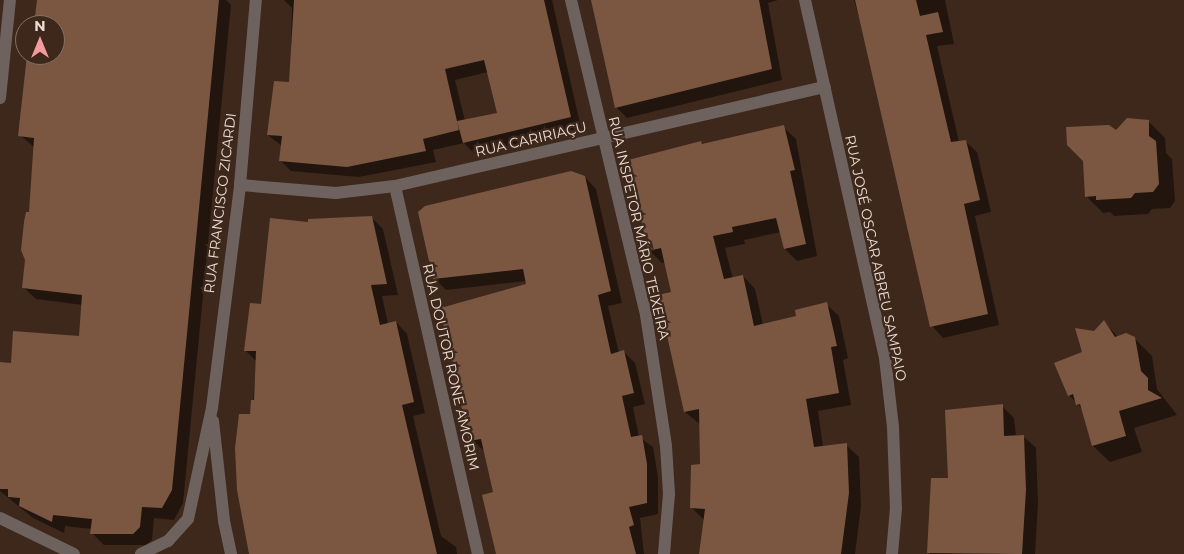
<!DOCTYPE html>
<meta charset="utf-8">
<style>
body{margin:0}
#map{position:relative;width:1184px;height:554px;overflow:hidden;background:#3e281c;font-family:Montserrat,sans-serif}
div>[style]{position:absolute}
.shadow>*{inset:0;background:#0007}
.building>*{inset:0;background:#7b5742}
.minor>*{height:12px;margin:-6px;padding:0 6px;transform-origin:6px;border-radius:6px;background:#6e625e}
span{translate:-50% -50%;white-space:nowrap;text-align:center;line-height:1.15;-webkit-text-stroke:4.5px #3e281c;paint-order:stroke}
.street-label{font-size:14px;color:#edded6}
.north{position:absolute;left:15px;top:15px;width:50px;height:50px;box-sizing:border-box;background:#3e281c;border:1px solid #847166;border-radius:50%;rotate:0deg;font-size:14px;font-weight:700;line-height:20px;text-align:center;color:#edded6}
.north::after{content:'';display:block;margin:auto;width:18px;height:22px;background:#f59b9d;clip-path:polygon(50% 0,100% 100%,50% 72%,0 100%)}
</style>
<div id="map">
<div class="shadow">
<div style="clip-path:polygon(38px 0,226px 0,231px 5px,183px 503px,174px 520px,154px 518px,152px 540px,146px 545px,104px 545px,92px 533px,92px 529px,65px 526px,64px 533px,33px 518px,0 491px,0 363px,12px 364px,80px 338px,83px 305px,36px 299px,23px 287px,35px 148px,20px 135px,28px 55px,55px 55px,55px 25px,35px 25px)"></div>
<div style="clip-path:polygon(evenodd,284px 0,552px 0,581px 128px,475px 154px,464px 143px,433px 150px,436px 162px,359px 177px,291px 171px,280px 160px,282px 146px,268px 135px,290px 84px,294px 47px,291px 44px,292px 8px,284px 0,488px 72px,498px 114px,465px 121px,455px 80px,488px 72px)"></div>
<div style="clip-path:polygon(592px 0,778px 0,768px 3px,782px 80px,627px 118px,616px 107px)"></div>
<div style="clip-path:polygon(854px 0,945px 0,954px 44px,937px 46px,959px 142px,965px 141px,977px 152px,991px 212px,975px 216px,999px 325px,943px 338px,932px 326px,874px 67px)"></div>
<div style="clip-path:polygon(1148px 121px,1165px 138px,1166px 153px,1172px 159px,1175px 201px,1170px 208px,1152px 209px,1148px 214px,1114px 216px,1110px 212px,1103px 213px,1086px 196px,1117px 132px)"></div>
<div style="clip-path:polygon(783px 127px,796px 139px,817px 256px,797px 261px,785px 249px,781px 232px,744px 240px,745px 244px,725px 248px,733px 279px,743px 276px,755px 289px,763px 325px,798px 317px,826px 304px,839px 316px,848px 358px,843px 360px,851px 405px,818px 411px,823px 447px,846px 445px,859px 457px,861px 506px,855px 554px,700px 554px,704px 520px,691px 507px,701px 466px,700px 424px,685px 412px,672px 293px,665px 262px,662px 263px,649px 250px,701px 142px,704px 145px)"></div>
<div style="clip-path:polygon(585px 177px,596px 189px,622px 303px,608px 306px,619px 353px,624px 352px,635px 363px,645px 404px,633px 407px,639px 437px,653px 447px,658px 477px,658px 514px,640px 518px,644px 554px,497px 554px,495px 493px,485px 451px,471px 441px,444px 309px,527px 285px,526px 281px,446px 290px,434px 278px)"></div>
<div style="clip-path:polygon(372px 218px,383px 229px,398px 295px,382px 296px,388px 324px,396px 322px,407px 334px,425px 413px,413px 416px,441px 536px,456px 547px,457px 554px,251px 554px,252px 415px,256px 361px,246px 351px,262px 306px,309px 223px)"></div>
<div style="clip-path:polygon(1104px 322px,1118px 337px,1135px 339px,1152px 356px,1157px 389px,1177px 415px,1134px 428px,1142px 452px,1110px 462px,1093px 446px,1083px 410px,1069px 395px,1083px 353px)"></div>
<div style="clip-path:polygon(1002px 406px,1014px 418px,1016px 436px,1023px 436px,1036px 448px,1038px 503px,1035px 554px,930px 554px,949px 479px)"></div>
</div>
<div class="building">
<div style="clip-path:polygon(37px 0,219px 0,172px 490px,162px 508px,142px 507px,140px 527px,133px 534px,90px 534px,92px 519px,53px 515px,52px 522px,19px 506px,20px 498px,8px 497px,8px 489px,0 489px,0 362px,11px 363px,13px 331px,79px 336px,82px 295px,22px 288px,25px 260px,21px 250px,24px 222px,26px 212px,29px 212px,34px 138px,18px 136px,27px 55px,55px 55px,55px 25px,34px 25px)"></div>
<div style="clip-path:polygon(294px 0,544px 0,571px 117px,463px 143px,457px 121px,497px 113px,484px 60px,445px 69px,459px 130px,423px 139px,426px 151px,347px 167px,279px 161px,282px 136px,267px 135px,274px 81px,289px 82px)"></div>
<div style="clip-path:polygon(591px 0,759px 0,772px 69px,615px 108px)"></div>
<div style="clip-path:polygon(855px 0,916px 0,920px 16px,938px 12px,943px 32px,926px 35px,951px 142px,966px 140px,980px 200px,964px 204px,988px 314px,930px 327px)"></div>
<div style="clip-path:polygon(1127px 118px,1149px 120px,1149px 136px,1156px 141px,1159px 184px,1153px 192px,1135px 193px,1131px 198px,1096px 200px,1096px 196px,1085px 197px,1083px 161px,1067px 145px,1066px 127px,1109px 125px,1116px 130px)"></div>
<div style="clip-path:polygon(784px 125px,795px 170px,790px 171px,806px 244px,784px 249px,776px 218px,732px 227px,733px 232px,713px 236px,724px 279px,743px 275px,754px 326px,796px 316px,795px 310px,827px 302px,837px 346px,831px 347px,839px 393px,806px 399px,814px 447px,847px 443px,849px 493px,841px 554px,699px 554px,705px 509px,690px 508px,691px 465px,700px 464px,699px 409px,684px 412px,658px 295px,671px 292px,661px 248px,648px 251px,628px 160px,701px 141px,702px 144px)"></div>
<div style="clip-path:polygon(571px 171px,585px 176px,611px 291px,598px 295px,611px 354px,624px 350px,634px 393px,622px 396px,631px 437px,642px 435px,647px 464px,647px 503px,629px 507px,634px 525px,629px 527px,636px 554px,496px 554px,482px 495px,493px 492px,481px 439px,469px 441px,438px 301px,444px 307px,526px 284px,523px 269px,433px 279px,418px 212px,425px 206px)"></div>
<div style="clip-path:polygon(372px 216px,387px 284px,371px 285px,380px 325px,396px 321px,414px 402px,402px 405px,437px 554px,249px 554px,237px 490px,235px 448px,239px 414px,250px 414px,251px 400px,254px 400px,256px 351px,244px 351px,250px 303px,261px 304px,270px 218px,308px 222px,308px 219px)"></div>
<div style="clip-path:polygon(1104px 320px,1115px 337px,1126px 333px,1135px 337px,1141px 371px,1148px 378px,1148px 390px,1162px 398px,1119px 411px,1126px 436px,1092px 446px,1080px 404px,1076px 405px,1073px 394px,1068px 396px,1054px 363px,1082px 352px,1075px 328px,1094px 331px)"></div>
<div style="clip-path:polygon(1003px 404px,1004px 436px,1024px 435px,1026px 490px,1022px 554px,927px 553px,931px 478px,948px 478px,945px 410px)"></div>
</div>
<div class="minor">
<div style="left:571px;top:0;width:324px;rotate:76.6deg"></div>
<div style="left:646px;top:315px;width:133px;rotate:81.3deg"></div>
<div style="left:666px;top:446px;width:48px;rotate:86.4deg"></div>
<div style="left:669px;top:494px;width:60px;rotate:94.8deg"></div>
<div style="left:805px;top:0;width:367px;rotate:77.4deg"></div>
<div style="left:885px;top:358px;width:69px;rotate:83.4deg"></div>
<div style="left:893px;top:427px;width:81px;rotate:87.9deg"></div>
<div style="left:896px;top:508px;width:46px;rotate:95deg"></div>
<div style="left:0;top:98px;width:99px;rotate:-84.2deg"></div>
<div style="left:240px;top:185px;width:96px;rotate:4.8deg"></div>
<div style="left:336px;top:193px;width:59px;rotate:-6.8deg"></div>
<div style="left:395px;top:186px;width:441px;rotate:-13deg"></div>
<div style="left:395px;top:186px;width:377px;rotate:77.3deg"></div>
<div style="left:213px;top:421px;width:101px;rotate:83.7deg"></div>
<div style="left:224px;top:521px;width:34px;rotate:78deg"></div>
<div style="left:0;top:518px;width:82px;rotate:25.9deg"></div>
<div style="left:141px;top:554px;width:30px;rotate:-26deg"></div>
<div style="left:168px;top:541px;width:30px;rotate:-48deg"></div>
<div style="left:188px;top:519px;width:114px;rotate:-77.8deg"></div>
<div style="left:212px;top:408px;width:225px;rotate:-82.8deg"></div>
<div style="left:240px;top:185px;width:186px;rotate:-85.1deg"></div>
</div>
<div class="street-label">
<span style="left:531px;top:139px;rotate:-13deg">RUA CARIRIAÇU</span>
<span style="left:220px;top:203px;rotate:-83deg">RUA FRANCISCO ZICARDI</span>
<span style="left:639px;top:228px;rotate:77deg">RUA INSPETOR MÁRIO TEIXEIRA</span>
<span style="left:876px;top:258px;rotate:78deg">RUA JOSÉ OSCAR ABREU SAMPAIO</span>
<span style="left:451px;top:367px;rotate:77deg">RUA DOUTOR RONE AMORIM</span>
</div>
<div class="north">N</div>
</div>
